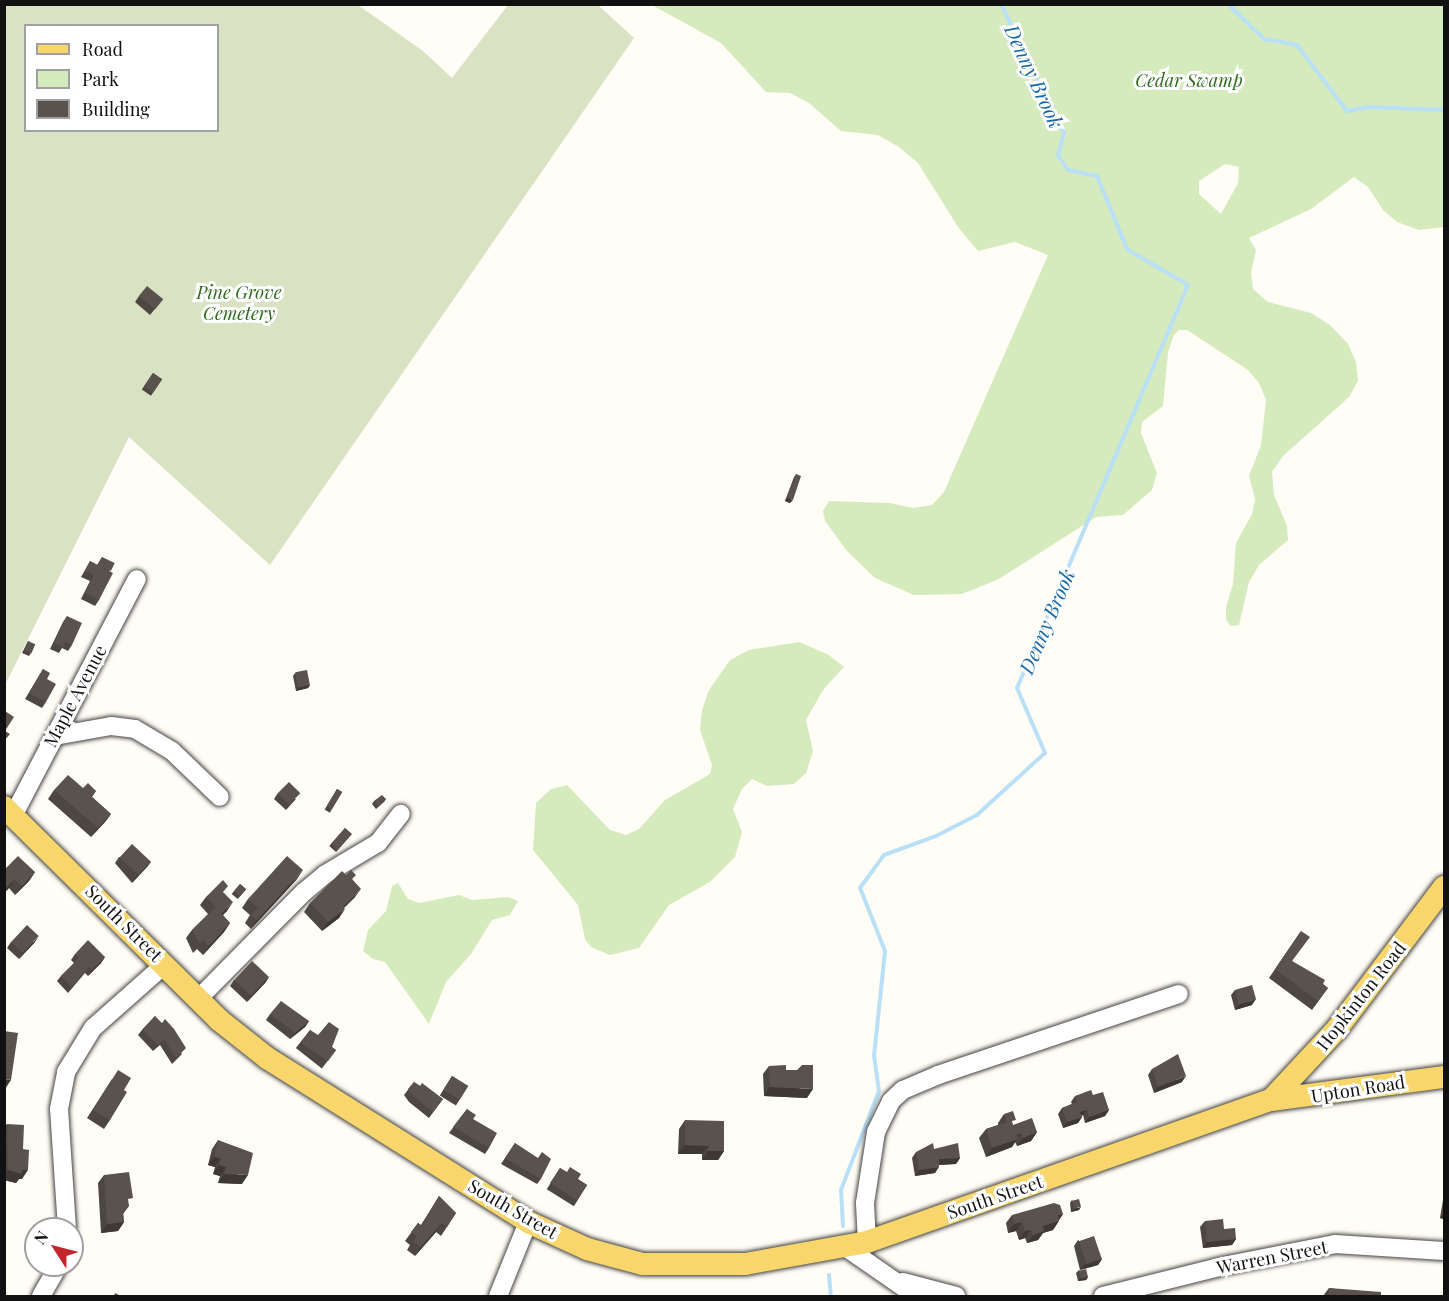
<!DOCTYPE html>
<style>
body{margin:0}
#map{position:relative;width:1449px;height:1301px;overflow:hidden;background:#fffdf5;font-family:"Playfair Display",serif}
div>[style]{position:absolute}
.green>*{inset:0;background:#d5ebbd}
.cemetery>*{inset:0;background:#d9e3c4}
.stream>*{height:4px;margin:-2px;padding:0 2px;transform-origin:2px;border-radius:2px;background:#b9e0f7}
.roads{filter:drop-shadow(0 0 2px #444) drop-shadow(0 0 2px #444)}
.minor>*{height:18px;margin:-9px;padding:0 9px;transform-origin:9px;border-radius:9px;background:#fff}
.major>*{height:22px;margin:-11px;padding:0 11px;transform-origin:11px;border-radius:11px;background:#f9d66b}
.wall>*{inset:0;background:#4d4742;transform-origin:0 0}
.shaded-wall>*{inset:0;background:#3f3936}
.building>*{inset:0;background:#5a524d;transform-origin:0 0}
span{translate:-50% -50%;white-space:nowrap;text-align:center;line-height:1.15;-webkit-text-stroke:6px #fff;paint-order:stroke}
.park-label{font-size:18px;color:#2f6b1f;font-style:italic}
.street-label{font-size:18px;color:#111}
.water-label{font-size:20px;color:#1768a6;font-style:italic}
.frame{position:absolute;inset:0;border:6px solid #111;pointer-events:none}
.legend{position:absolute;left:24px;top:24px;width:195px;height:108px;box-sizing:border-box;background:#fff;border:2px solid #a0a0a0;margin:0;padding:8px 10px;list-style:none;font-size:18px;color:#111}
.legend li{display:flex;align-items:center;gap:12px;height:30px}
.legend b{width:30px;border:2px solid #a0a0a0}
.north{position:absolute;left:24px;top:1217px;width:60px;height:60px;box-sizing:border-box;background:#fff;border:2px solid #a0a0a0;border-radius:50%;rotate:306deg;font-size:16px;font-weight:700;line-height:24px;text-align:center;color:#111}
.north::after{content:'';display:block;margin:auto;width:21px;height:27px;background:#c4262e;clip-path:polygon(50% 0,100% 100%,50% 72%,0 100%)}
</style>
<div id="map">
<div class="green">
<div style="clip-path:polygon(evenodd,652px 5px,1444px 5px,1444px 227px,1419px 230px,1397px 222px,1383px 210px,1368px 187px,1354px 177px,1311px 209px,1249px 238px,1256px 250px,1251px 273px,1253px 289px,1268px 302px,1311px 313px,1330px 325px,1348px 344px,1356px 362px,1358px 381px,1349px 397px,1283px 456px,1272px 472px,1274px 495px,1287px 526px,1288px 540px,1259px 565px,1249px 582px,1239px 625px,1231px 626px,1226px 620px,1226px 607px,1233px 584px,1236px 543px,1252px 514px,1255px 499px,1249px 476px,1261px 445px,1266px 400px,1259px 383px,1248px 370px,1187px 330px,1179px 330px,1174px 335px,1168px 352px,1163px 406px,1142px 422px,1141px 433px,1157px 473px,1152px 490px,1123px 515px,1096px 517px,999px 579px,962px 594px,914px 595px,875px 578px,847px 551px,825px 521px,823px 511px,829px 501px,890px 503px,913px 508px,932px 505px,944px 492px,1048px 255px,1015px 242px,978px 251px,958px 227px,918px 163px,899px 147px,878px 135px,841px 131px,809px 103px,790px 93px,766px 92px,721px 43px,652px 5px,1225px 164px,1239px 167px,1238px 183px,1221px 214px,1199px 194px,1199px 181px,1225px 164px)"></div>
<div style="clip-path:polygon(799px 642px,829px 655px,844px 667px,823px 690px,806px 720px,813px 751px,806px 773px,794px 784px,767px 786px,752px 779px,742px 789px,733px 809px,742px 832px,735px 857px,710px 882px,669px 905px,639px 948px,610px 955px,591px 947px,585px 939px,578px 905px,533px 850px,536px 803px,551px 789px,567px 785px,610px 830px,626px 835px,639px 829px,665px 800px,710px 774px,712px 765px,700px 730px,702px 710px,709px 690px,730px 660px,749px 650px)"></div>
<div style="clip-path:polygon(398px 883px,408px 899px,419px 903px,459px 895px,472px 900px,508px 897px,518px 901px,510px 915px,492px 920px,471px 954px,446px 982px,429px 1024px,385px 962px,373px 959px,363px 951px,368px 930px,386px 911px,392px 886px)"></div>
</div>
<div class="cemetery">
<div style="clip-path:polygon(evenodd,5px 5px,358px 5px,423px 51px,452px 78px,508px 5px,598px 5px,634px 38px,270px 565px,129px 437px,5px 685px,5px 5px,26px 26px,218px 26px,218px 130px,26px 130px,26px 26px)"></div>
</div>
<div class="stream">
<div style="left:1228px;top:4px;width:50px;rotate:44.2deg"></div>
<div style="left:1264px;top:39px;width:34px;rotate:10deg"></div>
<div style="left:1297px;top:45px;width:83px;rotate:52.9deg"></div>
<div style="left:1347px;top:111px;width:20px;rotate:-11deg"></div>
<div style="left:1367px;top:107px;width:77px;rotate:2.2deg"></div>
<div style="left:843px;top:1226px;width:36px;rotate:-93deg"></div>
<div style="left:841px;top:1190px;width:106px;rotate:-69deg"></div>
<div style="left:879px;top:1091px;width:35px;rotate:-98deg"></div>
<div style="left:874px;top:1056px;width:106px;rotate:-84deg"></div>
<div style="left:885px;top:951px;width:68px;rotate:-111.6deg"></div>
<div style="left:860px;top:888px;width:41px;rotate:-54deg"></div>
<div style="left:884px;top:855px;width:55px;rotate:-20.1deg"></div>
<div style="left:936px;top:836px;width:46px;rotate:-27.1deg"></div>
<div style="left:977px;top:815px;width:92px;rotate:-42.4deg"></div>
<div style="left:1045px;top:753px;width:71px;rotate:-113.3deg"></div>
<div style="left:1017px;top:688px;width:438px;rotate:-67deg"></div>
<div style="left:1188px;top:285px;width:71px;rotate:-149.5deg"></div>
<div style="left:1127px;top:249px;width:79px;rotate:-112.3deg"></div>
<div style="left:1097px;top:176px;width:30px;rotate:-168deg"></div>
<div style="left:1068px;top:170px;width:18px;rotate:-124deg"></div>
<div style="left:1058px;top:155px;width:23px;rotate:-75deg"></div>
<div style="left:1064px;top:133px;width:144px;rotate:-116deg"></div>
<div style="left:829px;top:1275px;width:21px;rotate:85deg"></div>
</div>
<div class="roads">
<div class="minor">
<div style="left:55px;top:736px;width:57px;rotate:-10.1deg"></div>
<div style="left:111px;top:726px;width:24px;rotate:7deg"></div>
<div style="left:135px;top:729px;width:43px;rotate:30.7deg"></div>
<div style="left:172px;top:751px;width:66px;rotate:43.8deg"></div>
<div style="left:14px;top:814px;width:265px;rotate:-62.4deg"></div>
<div style="left:198px;top:999px;width:151px;rotate:-45.3deg"></div>
<div style="left:304px;top:892px;width:26px;rotate:-40deg"></div>
<div style="left:324px;top:875px;width:63px;rotate:-30.7deg"></div>
<div style="left:378px;top:843px;width:37px;rotate:-52deg"></div>
<div style="left:67px;top:1229px;width:120px;rotate:-93.8deg"></div>
<div style="left:59px;top:1109px;width:38px;rotate:-79deg"></div>
<div style="left:66px;top:1072px;width:52px;rotate:-58.5deg"></div>
<div style="left:93px;top:1028px;width:95px;rotate:-41.6deg"></div>
<div style="left:867px;top:1242px;width:39px;rotate:-93deg"></div>
<div style="left:865px;top:1203px;width:72px;rotate:-81.2deg"></div>
<div style="left:876px;top:1132px;width:34px;rotate:-64deg"></div>
<div style="left:891px;top:1101px;width:16px;rotate:-43deg"></div>
<div style="left:903px;top:1090px;width:38px;rotate:-23deg"></div>
<div style="left:938px;top:1075px;width:254px;rotate:-18.6deg"></div>
<div style="left:844px;top:1246px;width:88px;rotate:34.8deg"></div>
<div style="left:903px;top:1282px;width:55px;rotate:14.8deg"></div>
<div style="left:41px;top:1296px;width:36px;rotate:-60deg"></div>
<div style="left:498px;top:1296px;width:80px;rotate:-67.9deg"></div>
<div style="left:1103px;top:1296px;width:124px;rotate:-14deg"></div>
<div style="left:1223px;top:1266px;width:114px;rotate:-11.1deg"></div>
<div style="left:1335px;top:1244px;width:109px;rotate:3.7deg"></div>
</div>
<div class="major">
<div style="left:4px;top:807px;width:303px;rotate:44.7deg"></div>
<div style="left:219px;top:1020px;width:61px;rotate:38.4deg"></div>
<div style="left:267px;top:1058px;width:308px;rotate:32.1deg"></div>
<div style="left:528px;top:1222px;width:65px;rotate:24.6deg"></div>
<div style="left:587px;top:1249px;width:58px;rotate:15deg"></div>
<div style="left:643px;top:1264px;width:102px"></div>
<div style="left:745px;top:1264px;width:124px;rotate:-10.2deg"></div>
<div style="left:867px;top:1242px;width:428px;rotate:-19.4deg"></div>
<div style="left:1271px;top:1100px;width:175px;rotate:-7.6deg"></div>
<div style="left:1271px;top:1100px;width:97px;rotate:-47.1deg"></div>
<div style="left:1337px;top:1029px;width:178px;rotate:-53deg"></div>
</div>
</div>
<div class="wall">
<div style="clip-path:polygon(139px 296px,159px 304px,150px 315px,135px 302px)"></div>
<div style="left:153px;top:373px;width:11px;height:20px;rotate:34deg"></div>
<div style="clip-path:polygon(796px 474px,790px 503px,785px 501px,794px 477px)"></div>
<div style="clip-path:polygon(102px 557px,110px 572px,99px 600px,95px 606px,81px 599px,90px 581px,81px 577px,90px 561px,97px 565px)"></div>
<div style="clip-path:polygon(67px 616px,72px 645px,68px 651px,62px 648px,59px 653px,50px 649px,63px 622px)"></div>
<div style="clip-path:polygon(28px 641px,31px 653px,29px 656px,22px 653px)"></div>
<div style="clip-path:polygon(43px 669px,47px 679px,46px 702px,42px 708px,25px 699px)"></div>
<div style="clip-path:polygon(295px 673px,310px 685px,308px 688px,296px 691px,293px 676px)"></div>
<div style="clip-path:polygon(83px 788px,96px 791px,92px 797px,111px 814px,105px 822px,91px 837px,48px 799px,54px 790px)"></div>
<div style="left:337px;top:789px;width:6px;height:24px;rotate:31deg"></div>
<div style="clip-path:polygon(278px 793px,296px 799px,286px 810px,274px 799px)"></div>
<div style="clip-path:polygon(386px 799px,384px 802px,376px 809px,372px 804px,374px 801px)"></div>
<div style="left:345px;top:828px;width:9px;height:24px;rotate:41deg"></div>
<div style="clip-path:polygon(119px 857px,151px 862px,147px 867px,132px 883px,115px 863px)"></div>
<div style="clip-path:polygon(4px 870px,35px 872px,29px 881px,15px 895px,9px 888px,4px 893px)"></div>
<div style="clip-path:polygon(346px 875px,353px 880px,355px 897px,344px 908px,339px 918px,322px 931px,304px 912px,310px 903px)"></div>
<div style="clip-path:polygon(297px 879px,251px 929px,245px 923px,250px 915px,242px 908px,248px 899px)"></div>
<div style="left:240px;top:884px;width:8px;height:13px;rotate:40deg"></div>
<div style="clip-path:polygon(224px 893px,227px 911px,223px 915px,230px 923px,224px 932px,203px 955px,197px 949px,193px 953px,186px 938px,192px 930px,208px 914px,200px 905px,206px 897px)"></div>
<div style="clip-path:polygon(1301px 931px,1292px 961px,1328px 988px,1312px 1010px,1269px 978px)"></div>
<div style="clip-path:polygon(11px 942px,35px 942px,19px 959px,7px 948px)"></div>
<div style="clip-path:polygon(75px 954px,105px 957px,101px 963px,88px 976px,85px 973px,68px 993px,57px 981px,61px 976px,74px 963px,71px 960px)"></div>
<div style="clip-path:polygon(269px 977px,265px 983px,247px 1002px,230px 986px,234px 980px)"></div>
<div style="clip-path:polygon(1235px 990px,1252px 1005px,1235px 1010px,1231px 995px)"></div>
<div style="clip-path:polygon(270px 1014px,309px 1021px,305px 1027px,290px 1039px,266px 1020px)"></div>
<div style="clip-path:polygon(155px 1016px,182px 1054px,172px 1064px,160px 1045px,153px 1051px,138px 1035px,142px 1030px)"></div>
<div style="left:310px;top:1030px;width:33px;height:23px;rotate:38deg"></div>
<div style="clip-path:polygon(769px 1066px,786px 1070px,807px 1098px,764px 1096px,763px 1074px)"></div>
<div style="clip-path:polygon(1152px 1069px,1182px 1082px,1154px 1093px,1148px 1075px)"></div>
<div style="left:452px;top:1076px;width:19px;height:23px;rotate:32deg"></div>
<div style="clip-path:polygon(112px 1079px,124px 1090px,110px 1120px,104px 1129px,87px 1118px)"></div>
<div style="clip-path:polygon(414px 1082px,420px 1086px,443px 1099px,429px 1118px,409px 1102px,404px 1095px)"></div>
<div style="clip-path:polygon(1093px 1095px,1109px 1110px,1105px 1116px,1085px 1123px,1083px 1115px,1081px 1116px,1082px 1117px,1078px 1123px,1063px 1128px,1058px 1114px,1062px 1108px,1072px 1104px,1071px 1102px,1075px 1096px)"></div>
<div style="clip-path:polygon(467px 1109px,473px 1119px,489px 1148px,485px 1154px,449px 1133px)"></div>
<div style="clip-path:polygon(1004px 1114px,1013px 1125px,1037px 1132px,1031px 1141px,1017px 1146px,1015px 1142px,1012px 1147px,986px 1157px,979px 1138px,986px 1129px,998px 1125px,998px 1123px)"></div>
<div style="clip-path:polygon(685px 1120px,724px 1151px,718px 1160px,702px 1160px,702px 1154px,678px 1154px,679px 1129px)"></div>
<div style="clip-path:polygon(7px 1124px,23px 1149px,22px 1179px,19px 1179px,16px 1183px,4px 1180px,4px 1127px)"></div>
<div style="clip-path:polygon(218px 1140px,242px 1184px,218px 1183px,220px 1176px,213px 1174px,215px 1167px,208px 1165px,212px 1149px)"></div>
<div style="clip-path:polygon(515px 1143px,541px 1179px,537px 1184px,501px 1164px)"></div>
<div style="clip-path:polygon(916px 1152px,960px 1158px,956px 1164px,939px 1165px,935px 1173px,915px 1176px,912px 1158px)"></div>
<div style="left:560px;top:1168px;width:32px;height:25px;rotate:32deg"></div>
<div style="clip-path:polygon(104px 1175px,128px 1204px,129px 1206px,123px 1214px,124px 1222px,118px 1231px,101px 1233px,98px 1183px)"></div>
<div style="clip-path:polygon(439px 1196px,456px 1213px,441px 1236px,436px 1232px,415px 1256px,407px 1250px,410px 1245px,405px 1241px,418px 1223px,421px 1225px)"></div>
<div style="clip-path:polygon(1444px 1197px,1444px 1219px,1440px 1218px,1443px 1200px)"></div>
<div style="clip-path:polygon(1072px 1200px,1079px 1210px,1071px 1212px,1070px 1203px)"></div>
<div style="clip-path:polygon(1063px 1214px,1053px 1230px,1043px 1233px,1038px 1240px,1027px 1243px,1025px 1238px,1019px 1240px,1016px 1231px,1008px 1233px,1006px 1223px,1012px 1215px)"></div>
<div style="clip-path:polygon(1205px 1221px,1224px 1229px,1236px 1239px,1232px 1245px,1203px 1248px,1200px 1227px)"></div>
<div style="clip-path:polygon(1078px 1240px,1102px 1259px,1098px 1265px,1080px 1270px,1074px 1246px)"></div>
<div style="clip-path:polygon(1079px 1270px,1088px 1277px,1086px 1280px,1078px 1281px,1076px 1273px)"></div>
<div style="clip-path:polygon(1329px 1288px,1381px 1296px,1323px 1296px)"></div>
</div>
<div class="shaded-wall">
<div style="clip-path:polygon(787px 498px,793px 500px,790px 503px,785px 501px)"></div>
<div style="clip-path:polygon(310px 685px,308px 688px,296px 691px,298px 688px)"></div>
<div style="clip-path:polygon(111px 814px,105px 822px,91px 837px,98px 828px)"></div>
<div style="clip-path:polygon(151px 862px,147px 867px,132px 883px,136px 877px)"></div>
<div style="clip-path:polygon(303px 870px,297px 879px,251px 929px,257px 920px)"></div>
<div style="clip-path:polygon(35px 872px,29px 881px,15px 895px,22px 886px)"></div>
<div style="clip-path:polygon(15px 879px,9px 888px,4px 893px,4px 890px)"></div>
<div style="clip-path:polygon(361px 889px,355px 897px,336px 915px,343px 907px)"></div>
<div style="clip-path:polygon(233px 902px,227px 911px,215px 922px,221px 914px)"></div>
<div style="clip-path:polygon(345px 909px,339px 918px,322px 931px,328px 922px)"></div>
<div style="clip-path:polygon(230px 923px,224px 932px,203px 955px,209px 946px)"></div>
<div style="clip-path:polygon(39px 936px,35px 942px,19px 959px,23px 953px)"></div>
<div style="clip-path:polygon(105px 957px,101px 963px,88px 976px,92px 970px)"></div>
<div style="clip-path:polygon(269px 977px,265px 983px,247px 1002px,251px 996px)"></div>
<div style="clip-path:polygon(1256px 999px,1252px 1005px,1235px 1010px,1240px 1004px)"></div>
<div style="clip-path:polygon(309px 1021px,305px 1027px,290px 1039px,295px 1033px)"></div>
<div style="clip-path:polygon(1186px 1076px,1182px 1082px,1154px 1093px,1158px 1087px)"></div>
<div style="clip-path:polygon(4px 1079px,11px 1080px,5px 1089px,4px 1089px)"></div>
<div style="clip-path:polygon(770px 1087px,813px 1089px,807px 1098px,764px 1096px)"></div>
<div style="clip-path:polygon(1087px 1110px,1083px 1115px,1076px 1118px,1080px 1112px)"></div>
<div style="clip-path:polygon(1109px 1110px,1105px 1116px,1085px 1123px,1089px 1117px)"></div>
<div style="clip-path:polygon(1082px 1117px,1078px 1123px,1063px 1128px,1067px 1122px)"></div>
<div style="clip-path:polygon(1037px 1132px,1031px 1141px,1017px 1146px,1023px 1138px)"></div>
<div style="clip-path:polygon(1021px 1133px,1012px 1147px,986px 1157px,992px 1148px)"></div>
<div style="clip-path:polygon(685px 1145px,709px 1146px,702px 1154px,678px 1154px)"></div>
<div style="clip-path:polygon(708px 1151px,724px 1151px,718px 1160px,702px 1160px)"></div>
<div style="clip-path:polygon(214px 1157px,221px 1158px,215px 1167px,208px 1165px)"></div>
<div style="clip-path:polygon(960px 1158px,956px 1164px,934px 1165px,939px 1159px)"></div>
<div style="clip-path:polygon(219px 1165px,226px 1167px,220px 1176px,213px 1174px)"></div>
<div style="clip-path:polygon(939px 1167px,935px 1173px,915px 1176px,919px 1170px)"></div>
<div style="clip-path:polygon(8px 1170px,28px 1170px,22px 1179px,19px 1179px,16px 1183px,4px 1180px,4px 1174px)"></div>
<div style="clip-path:polygon(224px 1174px,248px 1175px,242px 1184px,218px 1183px)"></div>
<div style="clip-path:polygon(1081px 1207px,1079px 1210px,1071px 1212px,1074px 1209px)"></div>
<div style="clip-path:polygon(1444px 1212px,1444px 1219px,1440px 1218px)"></div>
<div style="clip-path:polygon(1063px 1214px,1057px 1222px,1059px 1221px,1053px 1230px,1043px 1233px,1038px 1240px,1027px 1243px,1033px 1235px,1043px 1226px,1058px 1215px)"></div>
<div style="clip-path:polygon(124px 1222px,118px 1231px,101px 1233px,107px 1224px)"></div>
<div style="clip-path:polygon(1022px 1222px,1016px 1231px,1008px 1233px,1014px 1224px)"></div>
<div style="clip-path:polygon(442px 1223px,436px 1232px,415px 1256px,421px 1247px)"></div>
<div style="clip-path:polygon(1031px 1230px,1025px 1238px,1019px 1240px,1025px 1231px)"></div>
<div style="clip-path:polygon(1236px 1239px,1232px 1245px,1203px 1248px,1207px 1242px)"></div>
<div style="clip-path:polygon(1102px 1259px,1098px 1265px,1080px 1270px,1085px 1264px)"></div>
<div style="clip-path:polygon(1088px 1277px,1086px 1280px,1078px 1281px,1080px 1278px)"></div>
</div>
<div class="building">
<div style="left:147px;top:286px;width:21px;height:13px;rotate:39deg"></div>
<div style="left:153px;top:373px;width:11px;height:16px;rotate:34deg"></div>
<div style="clip-path:polygon(796px 474px,801px 476px,793px 500px,787px 498px)"></div>
<div style="left:102px;top:557px;width:14px;height:9px;rotate:25deg"></div>
<div style="clip-path:polygon(90px 561px,113px 573px,99px 600px,85px 593px,94px 575px,85px 571px)"></div>
<div style="clip-path:polygon(67px 616px,82px 623px,72px 645px,65px 642px,63px 647px,54px 643px)"></div>
<div style="left:28px;top:641px;width:8px;height:10px;rotate:23deg"></div>
<div style="clip-path:polygon(43px 669px,50px 673px,47px 679px,56px 684px,46px 702px,29px 693px)"></div>
<div style="left:307px;top:670px;width:15px;height:12px;rotate:79deg"></div>
<div style="clip-path:polygon(5px 711px,14px 717px,5px 731px,10px 734px,4px 741px)"></div>
<div style="clip-path:polygon(68px 775px,83px 788px,88px 783px,96px 791px,91px 796px,111px 814px,98px 828px,54px 790px)"></div>
<div style="left:289px;top:782px;width:16px;height:16px;rotate:45deg"></div>
<div style="left:337px;top:789px;width:6px;height:20px;rotate:31deg"></div>
<div style="clip-path:polygon(382px 795px,386px 799px,378px 806px,374px 801px)"></div>
<div style="left:345px;top:828px;width:9px;height:21px;rotate:41deg"></div>
<div style="left:132px;top:844px;width:26px;height:18px;rotate:43deg"></div>
<div style="clip-path:polygon(18px 856px,35px 872px,22px 886px,15px 879px,4px 890px,4px 870px)"></div>
<div style="clip-path:polygon(287px 856px,303px 870px,257px 920px,251px 915px,258px 907px,248px 899px)"></div>
<div style="clip-path:polygon(351px 870px,356px 875px,352px 879px,361px 889px,343px 907px,345px 909px,328px 922px,310px 903px,342px 871px,346px 875px)"></div>
<div style="clip-path:polygon(223px 880px,228px 886px,223px 892px,233px 902px,221px 914px,230px 923px,209px 946px,203px 940px,200px 944px,192px 930px,216px 907px,206px 897px)"></div>
<div style="left:240px;top:884px;width:8px;height:9px;rotate:40deg"></div>
<div style="left:27px;top:925px;width:16px;height:23px;rotate:43deg"></div>
<div style="clip-path:polygon(1301px 931px,1310px 937px,1292px 961px,1325px 980px,1323px 984px,1328px 988px,1318px 1001px,1275px 969px)"></div>
<div style="clip-path:polygon(88px 940px,105px 957px,92px 970px,89px 967px,72px 987px,61px 976px,79px 958px,75px 954px)"></div>
<div style="left:252px;top:961px;width:23px;height:26px;rotate:43deg"></div>
<div style="left:1252px;top:985px;width:15px;height:18px;rotate:74deg"></div>
<div style="clip-path:polygon(281px 1001px,309px 1021px,295px 1033px,270px 1014px)"></div>
<div style="clip-path:polygon(155px 1016px,162px 1023px,165px 1019px,174px 1029px,186px 1048px,176px 1058px,164px 1039px,158px 1045px,142px 1030px)"></div>
<div style="clip-path:polygon(329px 1022px,339px 1029px,332px 1047px,336px 1050px,328px 1061px,301px 1043px,310px 1030px,318px 1035px)"></div>
<div style="clip-path:polygon(4px 1031px,18px 1033px,11px 1080px,4px 1079px)"></div>
<div style="clip-path:polygon(1178px 1054px,1186px 1076px,1158px 1087px,1152px 1069px)"></div>
<div style="clip-path:polygon(786px 1065px,786px 1070px,797px 1070px,802px 1065px,813px 1065px,813px 1089px,770px 1087px,769px 1066px)"></div>
<div style="clip-path:polygon(118px 1070px,131px 1078px,124px 1090px,127px 1092px,110px 1120px,93px 1110px)"></div>
<div style="left:452px;top:1076px;width:19px;height:16px;rotate:32deg"></div>
<div style="clip-path:polygon(414px 1082px,420px 1086px,422px 1083px,443px 1099px,433px 1112px,413px 1096px,408px 1089px)"></div>
<div style="clip-path:polygon(1091px 1090px,1093px 1095px,1103px 1092px,1109px 1110px,1089px 1117px,1087px 1110px,1080px 1112px,1082px 1117px,1067px 1122px,1062px 1108px,1077px 1102px,1075px 1096px)"></div>
<div style="clip-path:polygon(467px 1109px,476px 1115px,473px 1119px,497px 1133px,489px 1148px,453px 1127px)"></div>
<div style="clip-path:polygon(1013px 1111px,1016px 1120px,1012px 1121px,1013px 1125px,1032px 1118px,1037px 1132px,1023px 1138px,1021px 1133px,1017px 1135px,1018px 1139px,992px 1148px,986px 1129px,1007px 1122px,1004px 1114px)"></div>
<div style="clip-path:polygon(685px 1120px,724px 1121px,724px 1151px,708px 1151px,709px 1146px,685px 1145px)"></div>
<div style="clip-path:polygon(7px 1124px,24px 1125px,23px 1149px,29px 1150px,28px 1170px,22px 1170px,22px 1174px,8px 1170px)"></div>
<div style="clip-path:polygon(218px 1140px,253px 1153px,248px 1175px,224px 1174px,226px 1167px,219px 1165px,221px 1158px,214px 1157px)"></div>
<div style="clip-path:polygon(515px 1143px,538px 1158px,542px 1152px,551px 1159px,541px 1179px,505px 1158px)"></div>
<div style="clip-path:polygon(933px 1143px,934px 1149px,958px 1143px,960px 1158px,939px 1159px,939px 1167px,919px 1170px,916px 1152px)"></div>
<div style="clip-path:polygon(570px 1167px,581px 1174px,578px 1179px,587px 1185px,577px 1200px,550px 1183px,560px 1168px,567px 1172px)"></div>
<div style="clip-path:polygon(129px 1172px,133px 1198px,128px 1199px,129px 1206px,123px 1211px,124px 1222px,107px 1224px,104px 1175px)"></div>
<div style="clip-path:polygon(439px 1196px,456px 1213px,447px 1227px,442px 1223px,421px 1247px,413px 1242px,417px 1236px,411px 1232px,418px 1223px,422px 1226px)"></div>
<div style="left:1079px;top:1199px;width:8px;height:7px;rotate:76deg"></div>
<div style="clip-path:polygon(1054px 1203px,1060px 1205px,1063px 1214px,1058px 1215px,1059px 1221px,1043px 1226px,1044px 1231px,1033px 1235px,1031px 1230px,1025px 1231px,1022px 1222px,1014px 1224px,1012px 1215px)"></div>
<div style="clip-path:polygon(1223px 1219px,1224px 1229px,1235px 1228px,1236px 1239px,1207px 1242px,1205px 1221px)"></div>
<div style="left:1094px;top:1236px;width:24px;height:16px;rotate:71deg"></div>
<div style="left:1086px;top:1269px;width:8px;height:7px;rotate:76deg"></div>
<div style="clip-path:polygon(1329px 1288px,1381px 1292px,1381px 1296px,1328px 1296px)"></div>
<div style="clip-path:polygon(115px 1293px,121px 1296px,114px 1296px)"></div>
</div>
<div class="park-label">
<span style="left:1189px;top:80px">Cedar Swamp</span>
<span style="left:239px;top:303px">Pine Grove<br>Cemetery</span>
</div>
<div class="street-label">
<span style="left:75px;top:696px;rotate:-62deg">Maple Avenue</span>
<span style="left:124px;top:923px;rotate:45deg">South Street</span>
<span style="left:1361px;top:996px;rotate:-52deg">Hopkinton Road</span>
<span style="left:1358px;top:1089px;rotate:-9deg">Upton Road</span>
<span style="left:995px;top:1197px;rotate:-19deg">South Street</span>
<span style="left:513px;top:1209px;rotate:30deg">South Street</span>
<span style="left:1272px;top:1257px;rotate:-11deg">Warren Street</span>
</div>
<div class="water-label">
<span style="left:1035px;top:76px;rotate:65deg">Denny Brook</span>
<span style="left:1046px;top:621px;rotate:-67deg">Denny Brook</span>
</div>
<div class="frame"></div>
<ul class="legend">
<li><b style="height:8px;background:#f9d66b"></b>Road</li>
<li><b style="height:16px;background:#d5ebbd"></b>Park</li>
<li><b style="height:16px;background:#5a524d"></b>Building</li>
</ul>
<div class="north">N</div>
</div>
